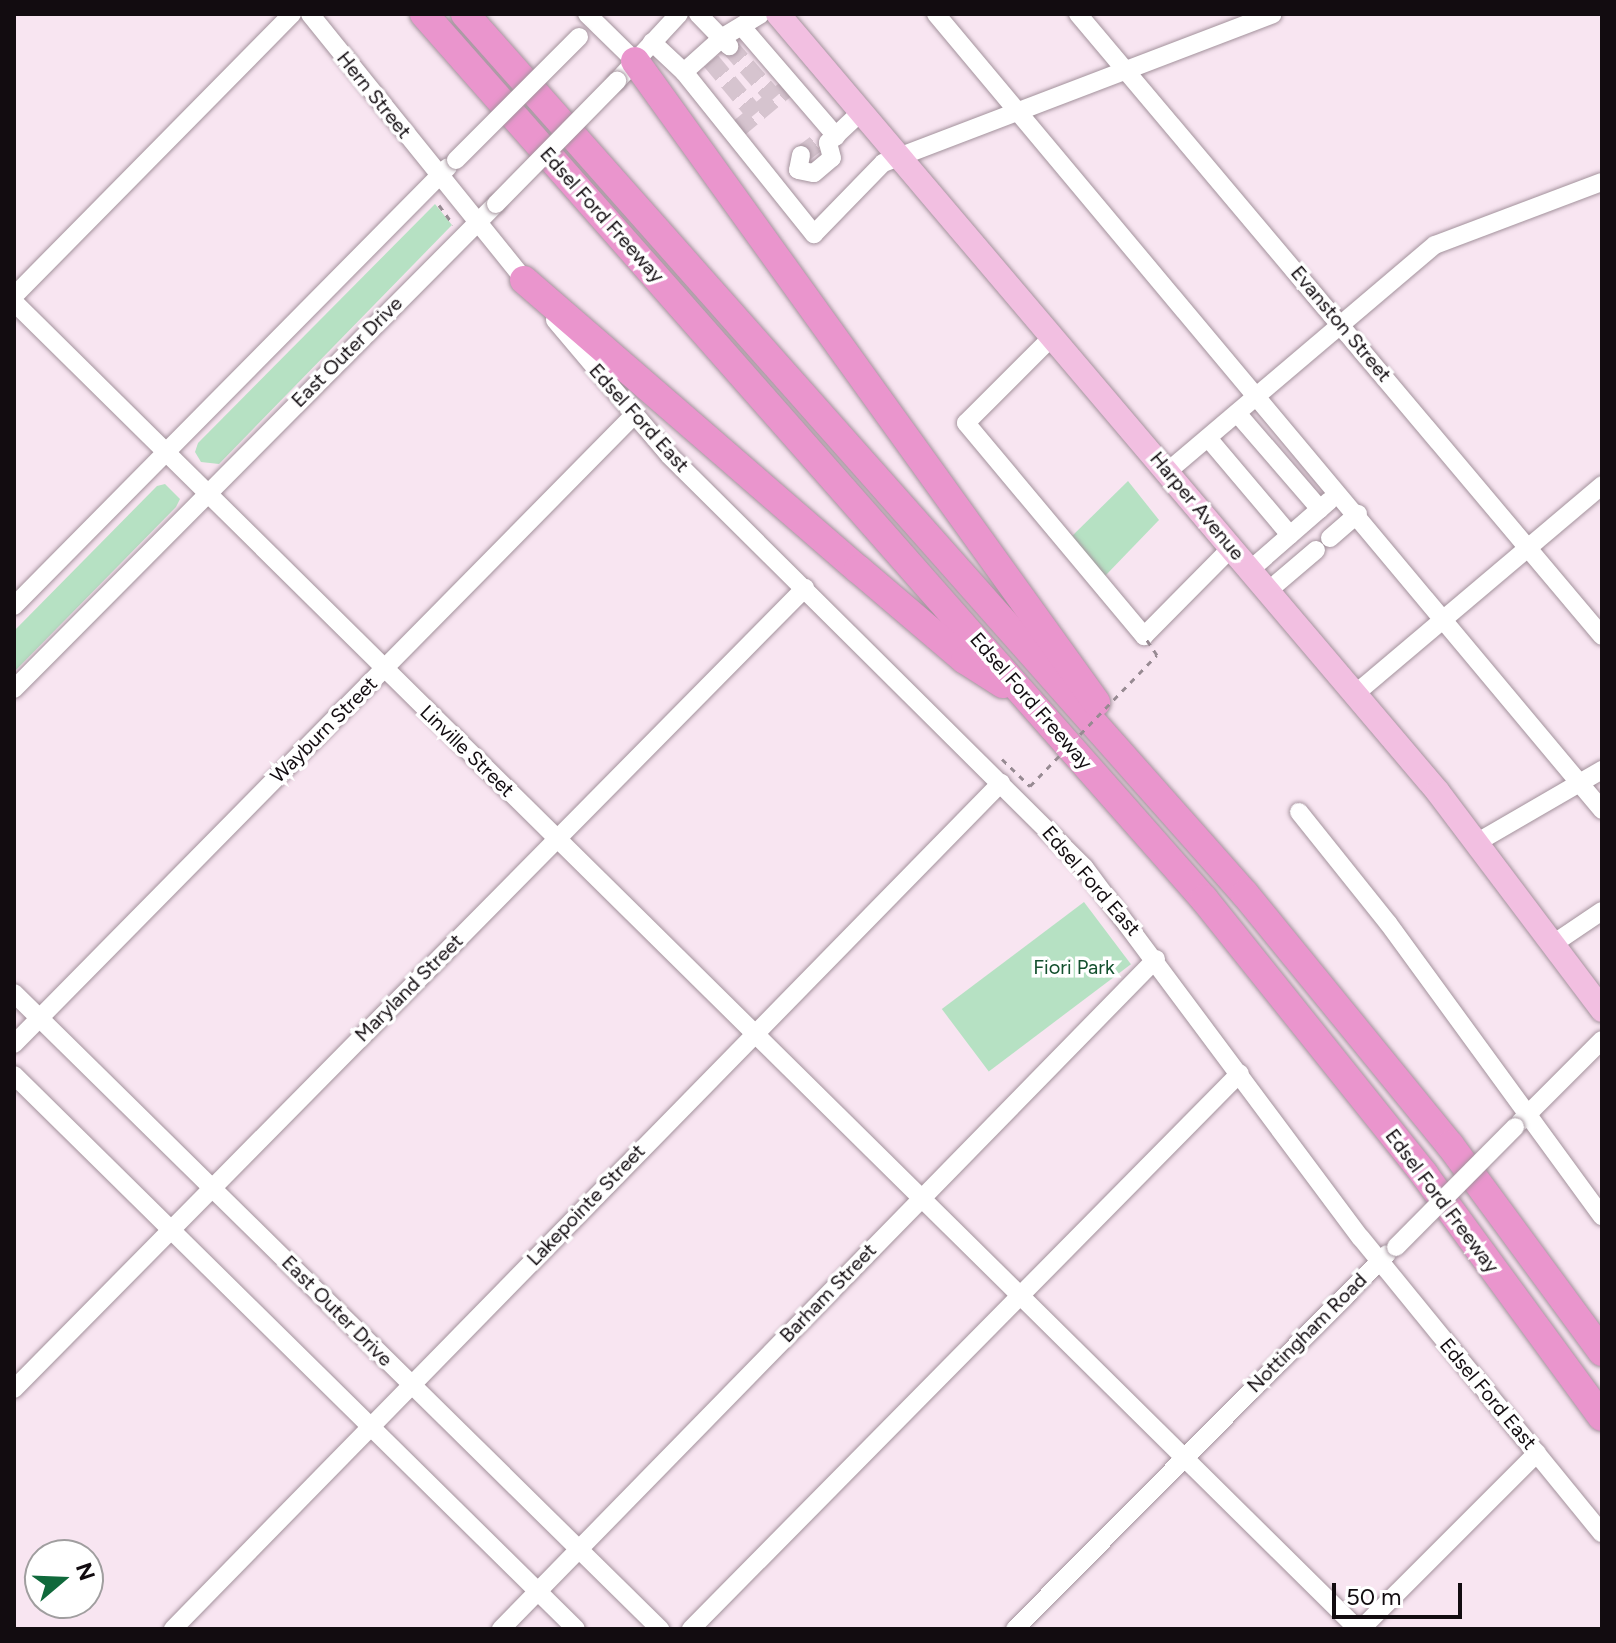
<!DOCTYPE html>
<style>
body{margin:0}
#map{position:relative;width:1616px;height:1643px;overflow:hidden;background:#f8e5f1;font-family:Figtree,sans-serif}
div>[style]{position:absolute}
.green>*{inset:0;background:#b6e1c3;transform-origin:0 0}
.minor-tunnel>*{height:18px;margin-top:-9px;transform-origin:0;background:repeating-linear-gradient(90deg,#d6c4cf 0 18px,transparent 0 27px)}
.path>*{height:3px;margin-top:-1.5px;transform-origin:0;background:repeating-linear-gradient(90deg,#978a92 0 6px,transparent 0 12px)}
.roads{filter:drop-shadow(0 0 2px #a3929c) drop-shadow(0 0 2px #a3929c)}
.minor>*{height:18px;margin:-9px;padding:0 9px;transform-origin:9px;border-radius:9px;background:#fff}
.major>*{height:24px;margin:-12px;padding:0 12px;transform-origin:12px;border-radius:12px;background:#f2bfe1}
.highway>*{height:28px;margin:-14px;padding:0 14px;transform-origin:14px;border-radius:14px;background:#ea95cd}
.path-bridge>*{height:3px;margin-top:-1.5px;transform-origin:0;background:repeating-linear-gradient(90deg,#978a92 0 6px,transparent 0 12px)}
.bridges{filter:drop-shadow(0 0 2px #a3929c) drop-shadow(0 0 2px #a3929c)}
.minor-bridge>*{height:18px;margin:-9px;padding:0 9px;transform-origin:9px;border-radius:9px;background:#fff}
span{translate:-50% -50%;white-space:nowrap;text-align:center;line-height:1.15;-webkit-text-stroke:7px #fff;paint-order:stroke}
.street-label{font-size:20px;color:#120c10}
.park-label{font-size:20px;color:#13502e}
.frame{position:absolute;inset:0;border:16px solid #120c10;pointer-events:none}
.north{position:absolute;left:24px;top:1539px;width:80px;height:80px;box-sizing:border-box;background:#fff;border:2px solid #a09e9f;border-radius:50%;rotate:71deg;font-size:22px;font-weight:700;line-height:32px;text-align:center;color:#120c10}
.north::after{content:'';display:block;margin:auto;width:28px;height:36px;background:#10693b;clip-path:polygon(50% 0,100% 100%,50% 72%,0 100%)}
.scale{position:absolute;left:1332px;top:1583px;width:130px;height:36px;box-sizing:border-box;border:4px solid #120c10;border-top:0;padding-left:10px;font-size:24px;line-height:28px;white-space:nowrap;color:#120c10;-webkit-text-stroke:6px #fff;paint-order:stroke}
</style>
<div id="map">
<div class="green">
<div style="clip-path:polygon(435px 204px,452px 225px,219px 464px,201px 462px,195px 452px,198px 443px)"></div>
<div style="clip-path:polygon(1128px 481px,1159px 520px,1105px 576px,1071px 537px)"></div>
<div style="clip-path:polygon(165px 484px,180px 499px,176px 507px,14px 672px,14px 631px,157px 486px)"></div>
<div style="left:1084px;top:902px;width:78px;height:178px;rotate:53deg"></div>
</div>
<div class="minor-tunnel">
<div style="left:729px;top:46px;width:69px;rotate:49.1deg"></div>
<div style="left:711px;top:61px;width:69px;rotate:50.3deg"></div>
<div style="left:738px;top:129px;width:62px;rotate:-39.8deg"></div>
<div style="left:801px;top:155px;width:20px;rotate:-37deg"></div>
</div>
<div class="path">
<div style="left:439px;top:205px;width:24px;rotate:54deg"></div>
</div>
<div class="roads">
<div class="minor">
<div style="left:310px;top:14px;width:351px;rotate:51.1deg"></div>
<div style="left:587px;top:14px;width:67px;rotate:44.4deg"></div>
<div style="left:698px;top:14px;width:45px;rotate:45.9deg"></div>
<div style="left:936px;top:14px;width:1038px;rotate:50.08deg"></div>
<div style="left:1078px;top:14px;width:813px;rotate:49.89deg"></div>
<div style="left:743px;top:28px;width:143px;rotate:49.3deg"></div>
<div style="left:652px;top:42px;width:44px;rotate:43.2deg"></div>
<div style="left:684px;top:72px;width:208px;rotate:51.3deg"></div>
<div style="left:814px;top:234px;width:99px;rotate:-45.8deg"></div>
<div style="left:883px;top:163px;width:417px;rotate:-20.9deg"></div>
<div style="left:684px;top:72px;width:52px;rotate:-41.9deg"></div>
<div style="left:723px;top:37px;width:44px;rotate:-31.2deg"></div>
<div style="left:617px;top:81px;width:91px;rotate:-47.2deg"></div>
<div style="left:801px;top:155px;width:15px;rotate:101deg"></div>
<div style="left:798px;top:170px;width:16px;rotate:11deg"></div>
<div style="left:814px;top:173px;width:23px;rotate:-40deg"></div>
<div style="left:832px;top:158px;width:16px;rotate:-105deg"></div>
<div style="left:828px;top:143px;width:47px;rotate:-43.3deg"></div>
<div style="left:14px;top:296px;width:396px;rotate:-45.4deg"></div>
<div style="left:14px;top:302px;width:1889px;rotate:44.64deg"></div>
<div style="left:555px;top:320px;width:177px;rotate:49.8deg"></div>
<div style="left:669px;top:455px;width:585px;rotate:44.79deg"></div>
<div style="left:1084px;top:867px;width:463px;rotate:53.3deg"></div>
<div style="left:1361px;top:1238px;width:381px;rotate:50.8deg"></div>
<div style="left:1053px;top:336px;width:123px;rotate:135deg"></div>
<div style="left:966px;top:423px;width:278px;rotate:50.1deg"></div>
<div style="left:1144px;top:636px;width:124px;rotate:-45.3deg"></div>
<div style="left:1237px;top:413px;width:127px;rotate:49.2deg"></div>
<div style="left:1208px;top:438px;width:127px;rotate:49.8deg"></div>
<div style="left:1167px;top:472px;width:351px;rotate:-40.3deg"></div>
<div style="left:1435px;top:245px;width:178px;rotate:-20.7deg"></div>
<div style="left:1330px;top:538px;width:37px;rotate:-41deg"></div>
<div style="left:1250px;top:570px;width:105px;rotate:-41.1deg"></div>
<div style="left:1268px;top:591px;width:63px;rotate:-40.5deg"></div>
<div style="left:14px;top:606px;width:617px;rotate:-45.33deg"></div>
<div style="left:14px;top:689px;width:684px;rotate:-45.18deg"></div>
<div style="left:1355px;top:694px;width:324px;rotate:-40.2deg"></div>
<div style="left:1299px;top:812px;width:142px;rotate:51.3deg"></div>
<div style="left:1388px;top:923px;width:363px;rotate:53.9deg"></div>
<div style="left:1476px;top:843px;width:146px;rotate:-30.1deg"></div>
<div style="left:1553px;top:944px;width:59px;rotate:-34deg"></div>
<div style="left:14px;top:993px;width:907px;rotate:44.55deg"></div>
<div style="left:14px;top:1044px;width:883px;rotate:-45.41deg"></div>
<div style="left:14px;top:1075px;width:789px;rotate:44.59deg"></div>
<div style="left:1520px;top:1122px;width:116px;rotate:-45deg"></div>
<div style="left:14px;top:1389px;width:1126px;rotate:-45.36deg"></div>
<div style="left:173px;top:1629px;width:1184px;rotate:-45.62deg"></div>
<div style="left:501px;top:1629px;width:937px;rotate:-45.65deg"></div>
<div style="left:691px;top:1629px;width:781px;rotate:-45.36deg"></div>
<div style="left:1015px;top:1629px;width:528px;rotate:-45.23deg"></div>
<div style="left:1361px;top:1629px;width:249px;rotate:-45deg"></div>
</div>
<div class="major">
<div style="left:778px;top:14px;width:1020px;rotate:49.69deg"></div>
<div style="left:1438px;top:792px;width:273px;rotate:53deg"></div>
</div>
<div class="highway">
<div style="left:424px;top:14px;width:1180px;rotate:48.61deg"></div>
<div style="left:1204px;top:899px;width:352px;rotate:51.3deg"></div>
<div style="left:1424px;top:1174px;width:301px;rotate:53.8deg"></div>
<div style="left:465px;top:14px;width:1176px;rotate:48.45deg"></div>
<div style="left:1245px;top:894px;width:324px;rotate:50.8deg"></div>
<div style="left:1450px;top:1145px;width:257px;rotate:53.7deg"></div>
<div style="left:635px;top:61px;width:790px;rotate:54.28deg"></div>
<div style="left:524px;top:280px;width:442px;rotate:40.9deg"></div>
<div style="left:858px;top:569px;width:140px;rotate:40.4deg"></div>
<div style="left:965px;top:660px;width:45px;rotate:32.3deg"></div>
</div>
</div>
<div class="path-bridge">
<div style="left:1002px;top:759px;width:39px;rotate:44deg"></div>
<div style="left:1030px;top:786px;width:182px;rotate:-45.9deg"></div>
<div style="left:1157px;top:655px;width:23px;rotate:-124deg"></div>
</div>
<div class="bridges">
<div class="minor-bridge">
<div style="left:456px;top:160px;width:174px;rotate:-45deg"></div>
<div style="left:496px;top:204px;width:173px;rotate:-45.5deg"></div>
<div style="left:1396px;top:1247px;width:169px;rotate:-45.2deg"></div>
</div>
</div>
<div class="street-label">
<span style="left:374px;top:95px;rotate:51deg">Hern Street</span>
<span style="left:602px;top:215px;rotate:48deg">Edsel Ford Freeway</span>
<span style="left:1341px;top:324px;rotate:50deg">Evanston Street</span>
<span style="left:347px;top:352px;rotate:-45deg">East Outer Drive</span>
<span style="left:639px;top:418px;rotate:48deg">Edsel Ford East</span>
<span style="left:1197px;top:506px;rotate:50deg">Harper Avenue</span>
<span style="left:1031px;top:701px;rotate:49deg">Edsel Ford Freeway</span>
<span style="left:324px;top:730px;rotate:-45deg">Wayburn Street</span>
<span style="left:467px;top:751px;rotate:44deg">Linville Street</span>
<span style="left:1091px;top:881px;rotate:49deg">Edsel Ford East</span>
<span style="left:409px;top:988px;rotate:-45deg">Maryland Street</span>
<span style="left:1442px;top:1201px;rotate:53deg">Edsel Ford Freeway</span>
<span style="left:586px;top:1205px;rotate:-46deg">Lakepointe Street</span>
<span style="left:828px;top:1293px;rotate:-46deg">Barham Street</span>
<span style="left:337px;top:1311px;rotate:45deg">East Outer Drive</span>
<span style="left:1307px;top:1333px;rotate:-45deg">Nottingham Road</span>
<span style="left:1488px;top:1394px;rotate:50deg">Edsel Ford East</span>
</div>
<div class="park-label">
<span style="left:1074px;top:967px">Fiori Park</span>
</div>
<div class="frame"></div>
<div class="north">N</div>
<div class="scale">50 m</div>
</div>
